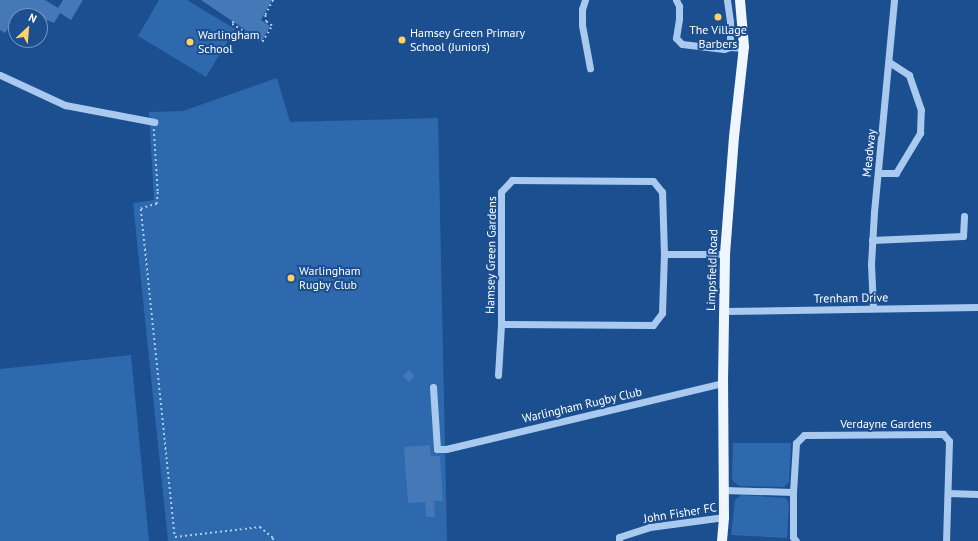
<!DOCTYPE html>
<style>
body{margin:0}
#map{position:relative;width:978px;height:541px;overflow:hidden;background:#1b4f8f;font-family:"PT Sans",sans-serif}
div>[style]{position:absolute}
.green>*{inset:0;background:#2e69ad}
.building>*{inset:0;background:#4478b7}
.path>*{height:1.5px;margin-top:-0.75px;transform-origin:0;background:repeating-linear-gradient(90deg,#a9c9ee 0 2px,transparent 0 5px)}
.minor>*{height:7px;margin:-3.5px;padding:0 3.5px;transform-origin:3.5px;border-radius:3.5px;background:#a9c9ee}
.major>*{height:10px;margin:-5px;padding:0 5px;transform-origin:5px;border-radius:5px;background:#f0f6ff}
.dots>*{width:11px;height:11px;translate:-50% -50%;box-sizing:border-box;border:2px solid #1b4f8f;border-radius:50%}
span{translate:-50% -50%;white-space:nowrap;text-align:center;line-height:1.15;-webkit-text-stroke:4px #1b4f8f;paint-order:stroke}
.poi-label{font-size:12px;color:#fff}
.left{translate:0 -50%;text-align:left}
.street-label{font-size:12px;color:#fff}
.north{position:absolute;left:8px;top:8px;width:40px;height:40px;box-sizing:border-box;background:#1b4f8f;border:1px solid #7695bc;border-radius:50%;rotate:26deg;font-size:11px;font-weight:700;line-height:16px;text-align:center;color:#fff}
.north::after{content:'';display:block;margin:auto;width:14px;height:18px;background:#ffd166;clip-path:polygon(50% 0,100% 100%,50% 72%,0 100%)}
</style>
<div id="map">
<div class="green">
<div style="clip-path:polygon(159px 0,187px 0,235px 29px,206px 77px,138px 36px)"></div>
<div style="clip-path:polygon(277px 78px,290px 122px,438px 118px,447px 541px,168px 541px,133px 203px,154px 200px,149px 112px,183px 111px)"></div>
<div style="clip-path:polygon(131px 355px,149px 541px,0 541px,0 369px)"></div>
<div style="clip-path:polygon(733px 443px,791px 443px,789px 482px,784px 487px,739px 486px,732px 480px)"></div>
<div style="clip-path:polygon(741px 495px,786px 498px,789px 504px,787px 538px,731px 535px,735px 500px)"></div>
</div>
<div class="building">
<div style="clip-path:polygon(0 0,45px 0,58px 8px,63px 0,83px 0,71px 20px,60px 13px,54px 23px,47px 20px,40px 31px,40px 16px,16px 16px,16px 31px,9px 27px,5px 33px,0 30px)"></div>
<div style="clip-path:polygon(201px 0,272px 0,261px 20px,270px 26px,262px 41px)"></div>
<div style="clip-path:polygon(409px 370px,414px 376px,409px 382px,403px 376px)"></div>
<div style="clip-path:polygon(430px 445px,431px 456px,440px 456px,443px 501px,434px 501px,435px 517px,426px 517px,425px 502px,408px 503px,404px 447px)"></div>
</div>
<div class="path">
<div style="left:234px;top:22px;width:3px;rotate:135deg"></div>
<div style="left:232px;top:24px;width:35px;rotate:31deg"></div>
<div style="left:262px;top:42px;width:19px;rotate:-58deg"></div>
<div style="left:272px;top:26px;width:7px;rotate:-146deg"></div>
<div style="left:266px;top:22px;width:7px;rotate:-98deg"></div>
<div style="left:265px;top:15px;width:17px;rotate:-62deg"></div>
<div style="left:154px;top:129px;width:63px;rotate:86.4deg"></div>
<div style="left:158px;top:192px;width:12px;rotate:95deg"></div>
<div style="left:157px;top:204px;width:17px;rotate:163deg"></div>
<div style="left:141px;top:209px;width:330px;rotate:84.1deg"></div>
<div style="left:175px;top:537px;width:86px;rotate:-6.7deg"></div>
<div style="left:260px;top:527px;width:17px;rotate:40deg"></div>
<div style="left:273px;top:538px;width:3px;rotate:72deg"></div>
</div>
<div class="minor">
<div style="left:585px;top:0;width:9px;rotate:108deg"></div>
<div style="left:582px;top:9px;width:16px;rotate:90deg"></div>
<div style="left:582px;top:25px;width:44px;rotate:79.5deg"></div>
<div style="left:676px;top:0;width:7px;rotate:63deg"></div>
<div style="left:679px;top:6px;width:13px;rotate:90deg"></div>
<div style="left:679px;top:19px;width:19px;rotate:99deg"></div>
<div style="left:676px;top:38px;width:8px;rotate:45deg"></div>
<div style="left:682px;top:44px;width:42px;rotate:6.8deg"></div>
<div style="left:724px;top:49px;width:6px;rotate:-18deg"></div>
<div style="left:727px;top:0;width:22px;rotate:82deg"></div>
<div style="left:730px;top:22px;width:25px;rotate:90deg"></div>
<div style="left:730px;top:47px;width:14px;rotate:4deg"></div>
<div style="left:0;top:75px;width:72px;rotate:24.8deg"></div>
<div style="left:65px;top:105px;width:91px;rotate:10.8deg"></div>
<div style="left:878px;top:173px;width:18px"></div>
<div style="left:896px;top:173px;width:47px;rotate:-59deg"></div>
<div style="left:920px;top:133px;width:23px;rotate:-88deg"></div>
<div style="left:921px;top:110px;width:37px;rotate:-109deg"></div>
<div style="left:909px;top:75px;width:24px;rotate:-147deg"></div>
<div style="left:872px;top:240px;width:91px;rotate:-2.5deg"></div>
<div style="left:963px;top:236px;width:20px;rotate:-87deg"></div>
<div style="left:664px;top:254px;width:62px;rotate:-91.8deg"></div>
<div style="left:662px;top:192px;width:14px;rotate:-129deg"></div>
<div style="left:653px;top:181px;width:141px;rotate:-179.6deg"></div>
<div style="left:512px;top:180px;width:16px;rotate:133deg"></div>
<div style="left:501px;top:192px;width:132px;rotate:90deg"></div>
<div style="left:501px;top:324px;width:152px;rotate:0.4deg"></div>
<div style="left:653px;top:325px;width:15px;rotate:-53deg"></div>
<div style="left:662px;top:313px;width:59px;rotate:-88.1deg"></div>
<div style="left:664px;top:254px;width:61px"></div>
<div style="left:873px;top:308px;width:44px;rotate:-92.6deg"></div>
<div style="left:871px;top:264px;width:52px;rotate:-86.7deg"></div>
<div style="left:874px;top:212px;width:213px;rotate:-84.6deg"></div>
<div style="left:724px;top:311px;width:254px;rotate:-0.9deg"></div>
<div style="left:498px;top:375px;width:51px;rotate:-86.6deg"></div>
<div style="left:433px;top:387px;width:62px;rotate:86.3deg"></div>
<div style="left:437px;top:449px;width:9px"></div>
<div style="left:446px;top:449px;width:285px;rotate:-13.4deg"></div>
<div style="left:724px;top:490px;width:69px;rotate:1.7deg"></div>
<div style="left:948px;top:493px;width:30px;rotate:2deg"></div>
<div style="left:619px;top:541px;width:4px;rotate:-90deg"></div>
<div style="left:619px;top:537px;width:33px;rotate:-18deg"></div>
<div style="left:650px;top:527px;width:75px;rotate:-7.7deg"></div>
<div style="left:796px;top:541px;width:5px;rotate:-127deg"></div>
<div style="left:793px;top:537px;width:45px;rotate:-90deg"></div>
<div style="left:793px;top:492px;width:49px;rotate:-86.5deg"></div>
<div style="left:796px;top:443px;width:11px;rotate:-45deg"></div>
<div style="left:804px;top:435px;width:139px;rotate:-0.4deg"></div>
<div style="left:943px;top:434px;width:9px;rotate:49deg"></div>
<div style="left:949px;top:441px;width:100px;rotate:91.7deg"></div>
</div>
<div class="major">
<div style="left:722px;top:541px;width:24px;rotate:-85deg"></div>
<div style="left:724px;top:517px;width:134px;rotate:-90.4deg"></div>
<div style="left:723px;top:383px;width:129px;rotate:-89.1deg"></div>
<div style="left:725px;top:254px;width:117px;rotate:-85.6deg"></div>
<div style="left:734px;top:137px;width:91px;rotate:-83.7deg"></div>
<div style="left:744px;top:47px;width:47px;rotate:-94.9deg"></div>
</div>
<div class="dots">
<div style="left:718px;top:17px;background:#ffd166"></div>
<div style="left:402px;top:40px;background:#ffd166"></div>
<div style="left:190px;top:42px;background:#ffd166"></div>
<div style="left:291px;top:278px;background:#ffd166"></div>
</div>
<div class="poi-label">
<span style="left:718px;top:37px">The Village<br>Barbers</span>
<span class="left" style="left:410px;top:40px">Hamsey Green Primary<br>School (Juniors)</span>
<span class="left" style="left:198px;top:42px">Warlingham<br>School</span>
<span class="left" style="left:299px;top:278px">Warlingham<br>Rugby Club</span>
</div>
<div class="street-label">
<span style="left:869px;top:153px;rotate:-84deg">Meadway</span>
<span style="left:491px;top:255px;rotate:-89deg">Hamsey Green Gardens</span>
<span style="left:712px;top:270px;rotate:-88deg">Limpsfield Road</span>
<span style="left:851px;top:298px;rotate:-1deg">Trenham Drive</span>
<span style="left:582px;top:405px;rotate:-13deg">Warlingham Rugby Club</span>
<span style="left:886px;top:424px">Verdayne Gardens</span>
<span style="left:680px;top:513px;rotate:-9deg">John Fisher FC</span>
</div>
<div class="north">N</div>
</div>
